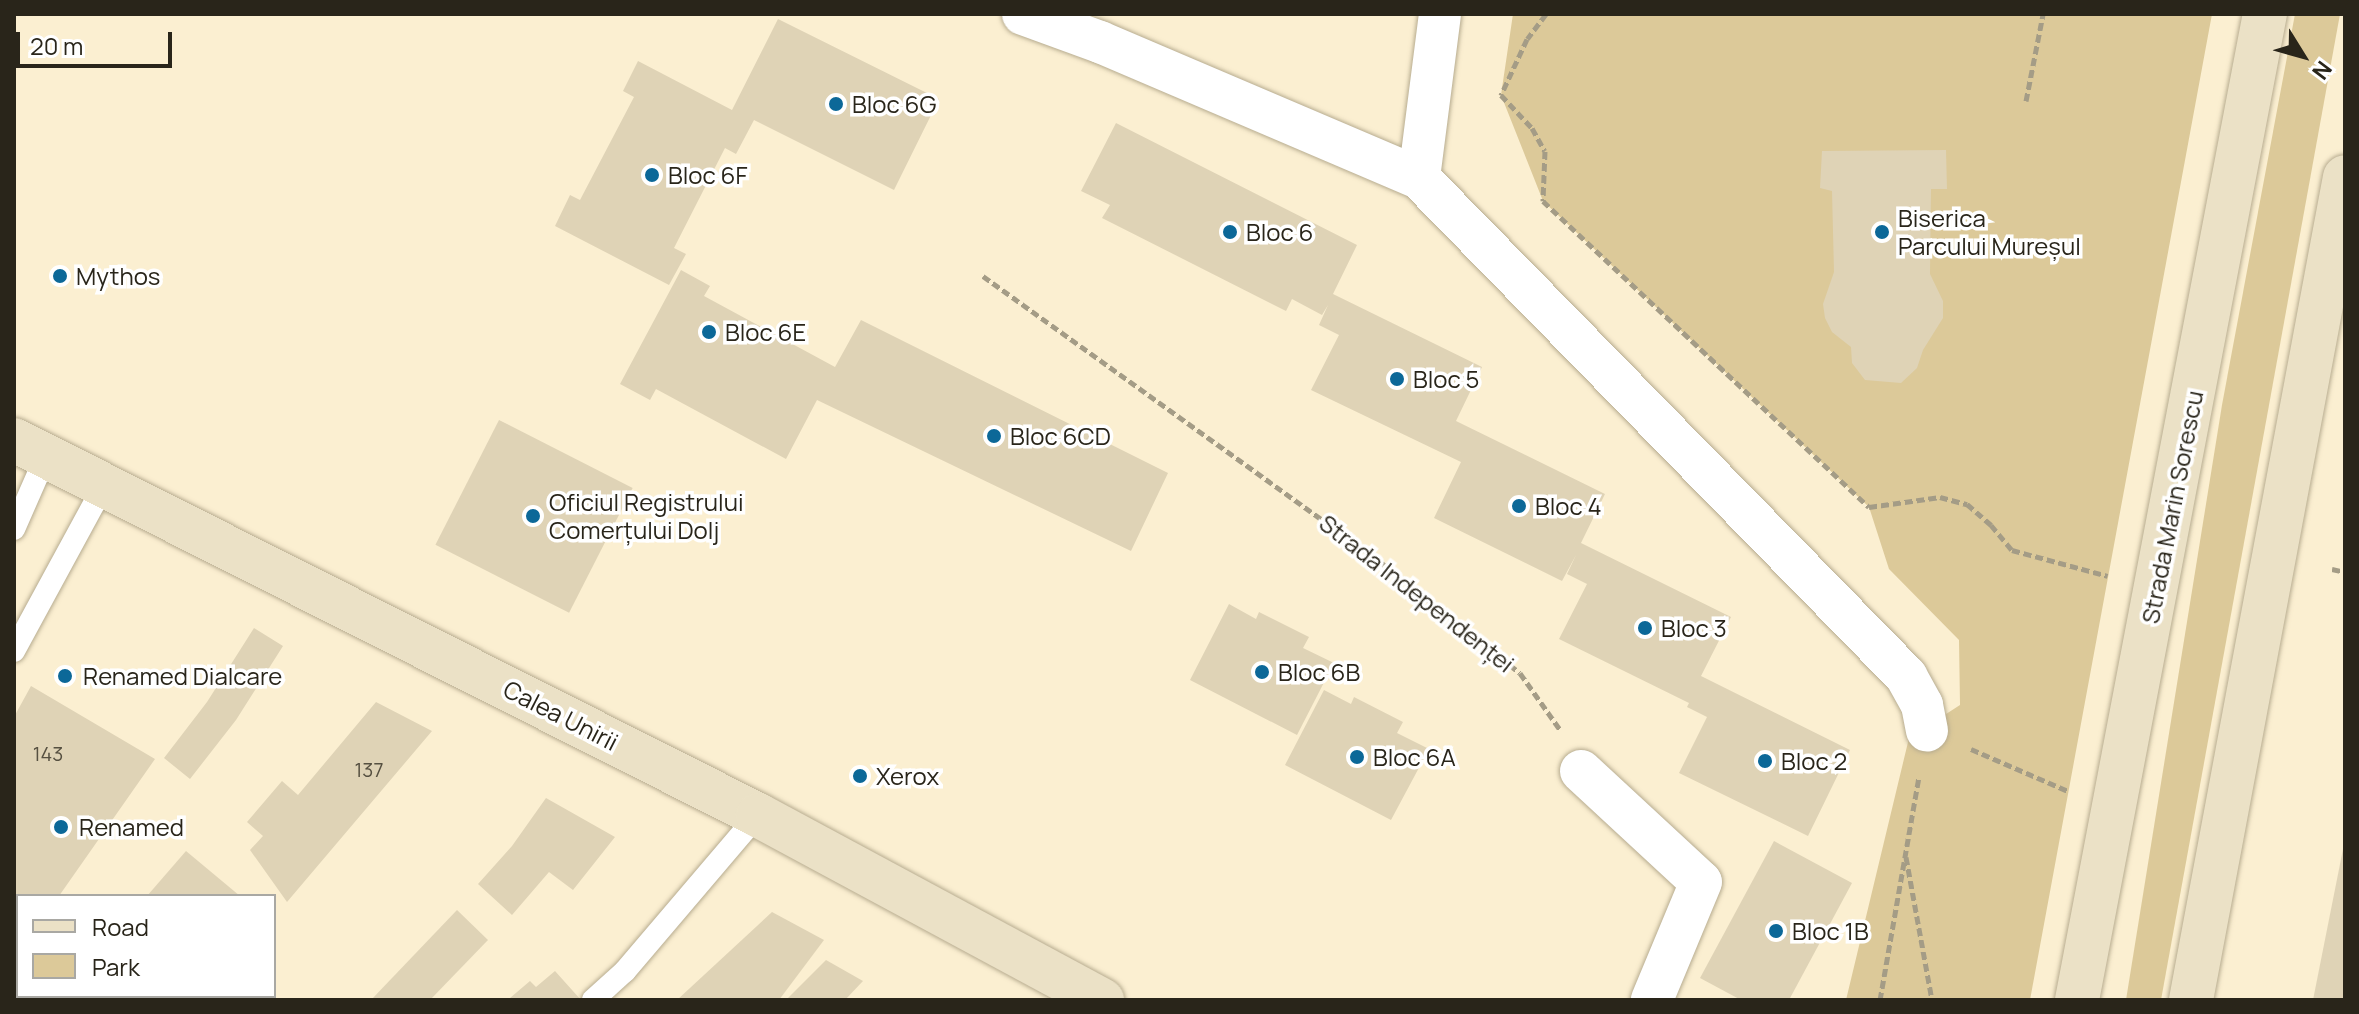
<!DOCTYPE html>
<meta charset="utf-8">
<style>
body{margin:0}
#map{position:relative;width:2359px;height:1014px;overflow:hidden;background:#fbefd1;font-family:Manrope,sans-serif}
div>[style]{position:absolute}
.green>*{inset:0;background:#dcc999}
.building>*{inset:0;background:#dfd3b6;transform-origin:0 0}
.path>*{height:5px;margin-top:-2.5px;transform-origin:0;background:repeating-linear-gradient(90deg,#a49c86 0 8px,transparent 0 12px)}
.roads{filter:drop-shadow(0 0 2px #b7ac90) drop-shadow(0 0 2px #b7ac90)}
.lane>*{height:22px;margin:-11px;padding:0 11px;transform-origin:11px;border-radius:11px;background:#fff}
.street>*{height:42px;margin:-21px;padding:0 21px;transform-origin:21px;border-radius:21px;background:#fff}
.secondary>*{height:44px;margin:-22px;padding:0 22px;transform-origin:22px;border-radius:22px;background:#ebe1c6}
.dots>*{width:22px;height:22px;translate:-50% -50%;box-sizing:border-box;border:4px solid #fff;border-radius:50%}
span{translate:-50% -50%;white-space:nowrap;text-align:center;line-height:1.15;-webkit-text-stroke:7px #fff;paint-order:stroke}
.number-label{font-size:20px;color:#565041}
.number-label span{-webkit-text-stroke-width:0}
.poi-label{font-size:24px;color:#29251a}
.left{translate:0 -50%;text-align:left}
.street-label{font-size:24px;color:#29251a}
.frame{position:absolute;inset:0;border:16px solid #29251a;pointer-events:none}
.legend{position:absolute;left:16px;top:894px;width:260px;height:104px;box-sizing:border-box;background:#fff;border:2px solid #a9a8a3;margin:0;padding:10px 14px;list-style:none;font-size:24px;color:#29251a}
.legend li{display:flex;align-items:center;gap:16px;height:40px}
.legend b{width:40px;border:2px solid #a9a8a3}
.north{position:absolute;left:2263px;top:16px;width:80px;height:80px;-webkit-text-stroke:6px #fff;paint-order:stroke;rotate:127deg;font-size:22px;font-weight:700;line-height:32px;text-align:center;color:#29251a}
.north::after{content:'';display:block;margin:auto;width:28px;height:36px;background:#29251a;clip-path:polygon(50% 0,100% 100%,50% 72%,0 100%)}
.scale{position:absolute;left:16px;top:32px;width:156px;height:36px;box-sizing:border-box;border:4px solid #29251a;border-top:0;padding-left:10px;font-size:24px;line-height:28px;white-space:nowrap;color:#29251a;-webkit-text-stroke:6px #fff;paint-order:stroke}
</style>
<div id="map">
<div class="green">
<div style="clip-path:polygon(1513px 14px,2212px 14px,2030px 1000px,1846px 1000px,1909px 738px,1960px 705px,1959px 640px,1889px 569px,1869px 507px,1543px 201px,1501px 95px)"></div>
<div style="clip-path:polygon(2295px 14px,2340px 14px,2161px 1000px,2126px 1000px,2222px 405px)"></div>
</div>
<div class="building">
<div style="clip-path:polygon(778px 19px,939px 99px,894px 190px,754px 120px,736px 154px,725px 148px,674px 248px,686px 254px,669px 285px,555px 226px,570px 195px,580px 200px,634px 97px,623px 91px,638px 61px,732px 110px)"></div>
<div style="clip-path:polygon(1116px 123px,1357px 245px,1333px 294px,1482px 367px,1456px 421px,1605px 494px,1581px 543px,1731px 617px,1701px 676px,1850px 750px,1808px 836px,1679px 773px,1707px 717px,1687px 707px,1689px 703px,1559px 639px,1587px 584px,1567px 574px,1576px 555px,1562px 581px,1434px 518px,1461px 462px,1311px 390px,1339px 335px,1319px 325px,1328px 305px,1322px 315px,1292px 299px,1286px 311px,1102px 218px,1110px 205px,1081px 191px)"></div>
<div style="clip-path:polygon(1946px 150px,1947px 189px,1931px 189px,1930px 274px,1943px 301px,1943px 318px,1923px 350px,1917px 368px,1901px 383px,1865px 380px,1852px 363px,1851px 347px,1832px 332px,1825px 318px,1823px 304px,1834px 272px,1832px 191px,1820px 188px,1822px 151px)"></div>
<div style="clip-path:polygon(681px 270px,710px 286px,704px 296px,835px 367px,861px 320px,1168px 473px,1131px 551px,817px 400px,786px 459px,656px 389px,650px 400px,620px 384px)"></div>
<div style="left:499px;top:420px;width:150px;height:140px;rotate:27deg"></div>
<div style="clip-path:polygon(1229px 604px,1256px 619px,1259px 612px,1309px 637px,1303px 648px,1334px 663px,1297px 735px,1190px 680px)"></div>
<div style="clip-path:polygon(254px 628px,283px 646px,236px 720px,190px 779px,164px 758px,207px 702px)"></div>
<div style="clip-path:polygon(31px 686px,155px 759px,59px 896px,18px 896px,18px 954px,14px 960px,14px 717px)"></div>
<div style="clip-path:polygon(1324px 690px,1351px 704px,1354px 697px,1403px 722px,1397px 733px,1429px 749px,1391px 820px,1285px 765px)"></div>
<div style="clip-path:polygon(376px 702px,432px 731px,287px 902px,250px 850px,263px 836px,247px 822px,282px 781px,298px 795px)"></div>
<div style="clip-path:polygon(546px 798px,615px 837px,573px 890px,549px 872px,512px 915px,478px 884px,512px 846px)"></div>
<div style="clip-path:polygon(1774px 841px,1852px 883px,1789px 1000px,1741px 1000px,1700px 978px)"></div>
<div style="clip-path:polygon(2344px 844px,2345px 1000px,2313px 1000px)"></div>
<div style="clip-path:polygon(186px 851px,240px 896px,147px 896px)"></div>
<div style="clip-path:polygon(457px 910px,488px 940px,430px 1000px,371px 1000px)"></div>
<div style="clip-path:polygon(772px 912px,824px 940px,779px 1000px,677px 1000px)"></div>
<div style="clip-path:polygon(826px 960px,863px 981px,845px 1000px,786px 1000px)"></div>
<div style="clip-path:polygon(555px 971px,581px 1000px,510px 998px,530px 981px,536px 987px)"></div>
<div style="left:23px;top:996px;width:60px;height:6px"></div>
</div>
<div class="path">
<div style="left:1546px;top:14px;width:31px;rotate:127deg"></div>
<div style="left:1527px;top:39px;width:62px;rotate:114.9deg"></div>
<div style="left:1501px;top:95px;width:45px;rotate:46.8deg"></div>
<div style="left:1532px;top:128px;width:26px;rotate:61deg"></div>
<div style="left:1545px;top:151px;width:50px;rotate:92.3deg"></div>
<div style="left:1543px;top:201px;width:447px;rotate:43.2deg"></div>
<div style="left:1869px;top:507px;width:72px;rotate:-8deg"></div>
<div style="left:1940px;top:497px;width:28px;rotate:15deg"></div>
<div style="left:1967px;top:504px;width:32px;rotate:41deg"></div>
<div style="left:1991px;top:525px;width:33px;rotate:50deg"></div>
<div style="left:2012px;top:550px;width:99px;rotate:15.2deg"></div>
<div style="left:2026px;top:101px;width:89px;rotate:-78.9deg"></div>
<div style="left:983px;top:276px;width:486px;rotate:35.7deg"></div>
<div style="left:1378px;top:560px;width:181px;rotate:38.5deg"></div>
<div style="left:1520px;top:673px;width:71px;rotate:54.7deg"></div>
<div style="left:2332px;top:569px;width:13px;rotate:13deg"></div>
<div style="left:1971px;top:749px;width:106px;rotate:23.4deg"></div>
<div style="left:1906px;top:857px;width:145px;rotate:79.7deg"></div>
<div style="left:1880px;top:1000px;width:227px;rotate:-80.1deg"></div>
</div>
<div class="roads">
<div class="lane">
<div style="left:14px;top:529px;width:80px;rotate:-66.3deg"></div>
<div style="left:14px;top:651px;width:189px;rotate:-61.5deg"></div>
<div style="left:593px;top:1000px;width:43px;rotate:-42.2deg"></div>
<div style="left:625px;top:971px;width:205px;rotate:-49.6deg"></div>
</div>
<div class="street">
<div style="left:1023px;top:14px;width:82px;rotate:20deg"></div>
<div style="left:1100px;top:42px;width:347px;rotate:23.1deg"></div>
<div style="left:1440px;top:14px;width:165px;rotate:97.3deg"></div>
<div style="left:1419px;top:178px;width:697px;rotate:45.64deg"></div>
<div style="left:1906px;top:676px;width:33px;rotate:61deg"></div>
<div style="left:1922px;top:705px;width:26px;rotate:79deg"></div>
<div style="left:1581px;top:771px;width:163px;rotate:42.8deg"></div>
<div style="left:1701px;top:882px;width:128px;rotate:112.6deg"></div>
</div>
<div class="secondary">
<div style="left:14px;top:440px;width:833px;rotate:26.75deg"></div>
<div style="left:758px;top:815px;width:391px;rotate:28.3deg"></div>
<div style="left:2077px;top:1000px;width:1004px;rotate:-79.21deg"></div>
<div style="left:2191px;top:1000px;width:837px;rotate:-79.4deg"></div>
</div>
</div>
<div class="dots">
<div style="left:836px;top:104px;background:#0c6898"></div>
<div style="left:652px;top:175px;background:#0c6898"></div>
<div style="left:1230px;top:232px;background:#0c6898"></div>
<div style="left:1882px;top:232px;background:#0c6898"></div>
<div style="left:60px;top:276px;background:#0c6898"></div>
<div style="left:709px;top:332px;background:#0c6898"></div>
<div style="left:1397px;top:379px;background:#0c6898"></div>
<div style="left:994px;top:436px;background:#0c6898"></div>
<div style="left:1519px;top:506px;background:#0c6898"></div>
<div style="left:533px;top:516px;background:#0c6898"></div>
<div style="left:1645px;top:628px;background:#0c6898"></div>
<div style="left:1262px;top:672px;background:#0c6898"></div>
<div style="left:65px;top:676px;background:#0c6898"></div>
<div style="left:1357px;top:757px;background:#0c6898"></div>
<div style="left:1765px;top:761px;background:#0c6898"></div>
<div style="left:860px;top:776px;background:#0c6898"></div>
<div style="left:61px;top:827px;background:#0c6898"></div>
<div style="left:1776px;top:931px;background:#0c6898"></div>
</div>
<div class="number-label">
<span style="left:48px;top:753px">143</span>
<span style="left:369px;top:769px">137</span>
</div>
<div class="poi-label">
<span class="left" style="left:852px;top:104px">Bloc 6G</span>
<span class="left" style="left:668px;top:175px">Bloc 6F</span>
<span class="left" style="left:1898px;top:232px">Biserica<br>Parcului Mureșul</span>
<span class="left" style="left:1246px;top:232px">Bloc 6</span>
<span class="left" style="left:76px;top:276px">Mythos</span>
<span class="left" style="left:725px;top:332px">Bloc 6E</span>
<span class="left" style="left:1413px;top:379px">Bloc 5</span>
<span class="left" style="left:1010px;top:436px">Bloc 6CD</span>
<span class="left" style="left:549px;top:516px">Oficiul Registrului<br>Comerțului Dolj</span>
<span class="left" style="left:1535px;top:506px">Bloc 4</span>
<span class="left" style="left:1661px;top:628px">Bloc 3</span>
<span class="left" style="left:1278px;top:672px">Bloc 6B</span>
<span class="left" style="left:83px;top:676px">Renamed Dialcare</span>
<span class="left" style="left:1373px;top:757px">Bloc 6A</span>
<span class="left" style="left:1781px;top:761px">Bloc 2</span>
<span class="left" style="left:876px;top:776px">Xerox</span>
<span class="left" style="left:79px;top:827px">Renamed</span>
<span class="left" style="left:1792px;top:931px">Bloc 1B</span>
</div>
<div class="street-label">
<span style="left:2172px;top:507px;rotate:-79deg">Strada Marin Sorescu</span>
<span style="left:1417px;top:593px;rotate:38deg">Strada Independenței</span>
<span style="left:561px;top:715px;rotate:27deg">Calea Unirii</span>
</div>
<div class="frame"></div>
<ul class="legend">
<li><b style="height:10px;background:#ebe1c6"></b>Road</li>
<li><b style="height:22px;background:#dcc999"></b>Park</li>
</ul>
<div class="north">N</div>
<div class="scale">20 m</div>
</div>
